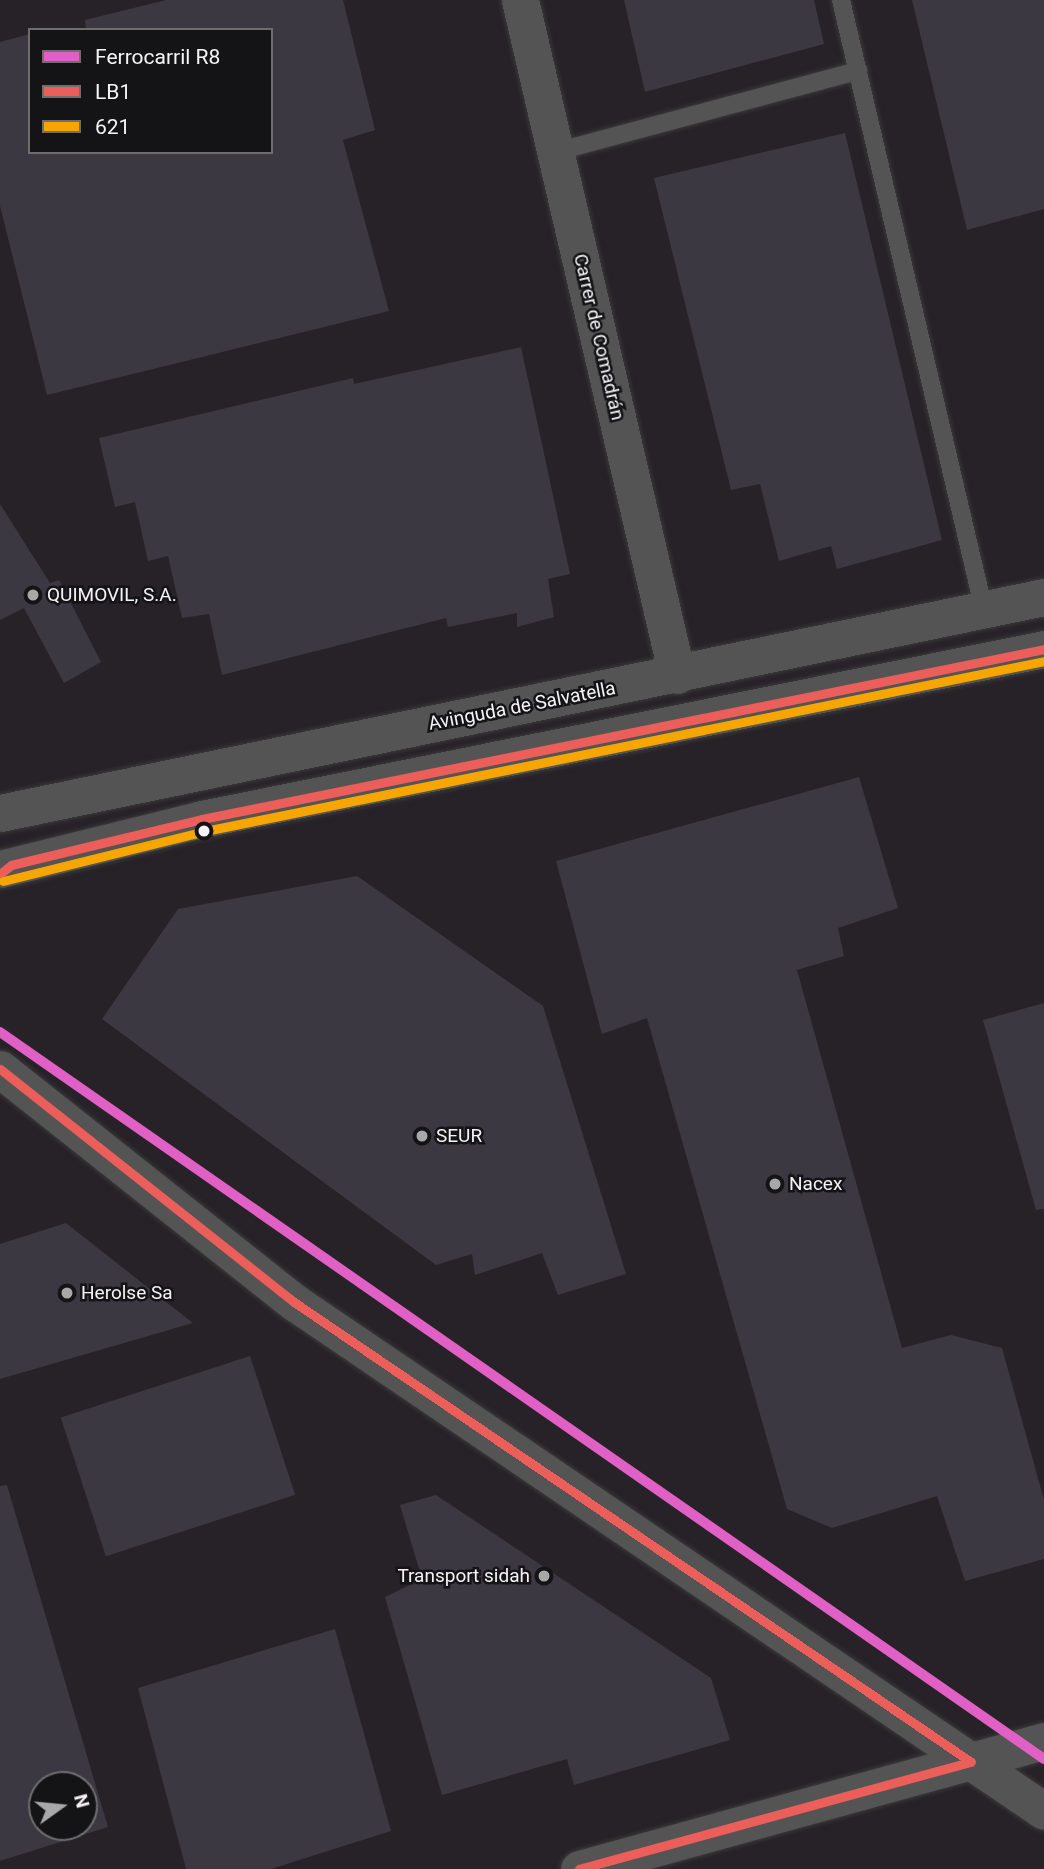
<!DOCTYPE html>
<meta charset="utf-8">
<style>
body{margin:0}
#map{position:relative;width:1044px;height:1869px;overflow:hidden;background:#1d1d1d;font-family:Roboto,sans-serif}
div>[style]{position:absolute}
.built>*{inset:0;background:#272227}
.building>*{inset:0;background:#3b3842;transform-origin:0 0}
.roads{filter:drop-shadow(0 0 2px #3a3a3a) drop-shadow(0 0 2px #3a3a3a)}
.lane>*{height:18px;margin:-9px;padding:0 9px;transform-origin:9px;border-radius:9px;background:#545454}
.street>*{height:37px;margin:-18.5px;padding:0 18.5px;transform-origin:18.5px;border-radius:18.5px;background:#545454}
.bus-1>*{height:9px;margin:-4.5px;padding:0 4.5px;transform-origin:4.5px;border-radius:4.5px;background:#ec5e59}
.bus-2>*{height:9px;margin:-4.5px;padding:0 4.5px;transform-origin:4.5px;border-radius:4.5px;background:#f7a600}
.rail-1>*{height:10px;margin:-5px;padding:0 5px;transform-origin:5px;border-radius:5px;background:#e160c5}
.dots>*{width:19px;height:19px;translate:-50% -50%;box-sizing:border-box;border:4px solid #141315;border-radius:50%}
span{translate:-50% -50%;white-space:nowrap;text-align:center;line-height:1.15;-webkit-text-stroke:5px #141315;paint-order:stroke}
.street-label{font-size:19px;color:#f5f3f5}
.poi-label{font-size:19px;color:#f5f3f5}
.left{translate:0 -50%;text-align:left}
.right{translate:-100% -50%;text-align:right}
.legend{position:absolute;left:28px;top:28px;width:245px;height:126px;box-sizing:border-box;background:#141315;border:2px solid #6e6d6f;margin:0;padding:9px 12px;list-style:none;font-size:21px;color:#f5f3f5}
.legend li{display:flex;align-items:center;gap:14px;height:35px}
.legend b{width:35px;border:2px solid #6e6d6f}
.north{position:absolute;left:28px;top:1771px;width:70px;height:70px;box-sizing:border-box;background:#141315;border:2px solid #6e6d6f;border-radius:50%;rotate:75deg;font-size:19px;font-weight:700;line-height:28px;text-align:center;color:#f5f3f5}
.north::after{content:'';display:block;margin:auto;width:24px;height:32px;background:#a9a8a9;clip-path:polygon(50% 0,100% 100%,50% 72%,0 100%)}
</style>
<div id="map">
<div class="built">
<div style="clip-path:polygon(evenodd,0 0,1044px 0,1044px 1869px,0 1869px,0 0,30px 30px,271px 30px,271px 152px,30px 152px,30px 30px,0 0,42px 1785px,84px 1785px,84px 1827px,42px 1827px,42px 1785px)"></div>
</div>
<div class="building">
<div style="clip-path:polygon(166px 0,343px 0,375px 130px,343px 140px,389px 311px,47px 395px,0 206px,0 42px,30px 34px,30px 152px,271px 152px,271px 30px,86px 30px,85px 20px)"></div>
<div style="clip-path:polygon(624px 0,814px 0,824px 44px,645px 92px)"></div>
<div style="clip-path:polygon(912px 0,1044px 0,1044px 209px,967px 230px)"></div>
<div style="clip-path:polygon(845px 133px,942px 540px,837px 569px,831px 546px,779px 561px,760px 484px,731px 490px,654px 178px)"></div>
<div style="clip-path:polygon(521px 347px,570px 574px,548px 579px,554px 617px,517px 627px,517px 613px,448px 627px,446px 618px,222px 675px,209px 614px,182px 618px,168px 556px,148px 561px,135px 502px,115px 507px,99px 438px,353px 378px,354px 384px)"></div>
<div style="clip-path:polygon(0 504px,50px 583px,59px 580px,101px 662px,64px 683px,24px 608px,0 620px)"></div>
<div style="clip-path:polygon(859px 777px,898px 908px,838px 928px,844px 956px,797px 970px,902px 1348px,951px 1335px,1002px 1348px,1044px 1500px,1044px 1559px,965px 1581px,937px 1496px,832px 1528px,787px 1509px,647px 1018px,602px 1034px,556px 861px)"></div>
<div style="clip-path:polygon(357px 876px,543px 1006px,626px 1274px,558px 1295px,542px 1253px,475px 1275px,472px 1254px,436px 1265px,102px 1019px,178px 909px)"></div>
<div style="clip-path:polygon(1044px 1003px,1044px 1209px,1036px 1210px,983px 1020px)"></div>
<div style="clip-path:polygon(66px 1223px,193px 1323px,0 1379px,0 1244px)"></div>
<div style="left:250px;top:1356px;width:146px;height:199px;rotate:72deg"></div>
<div style="clip-path:polygon(evenodd,7px 1485px,108px 1827px,0 1861px,0 1486px,7px 1485px,42px 1785px,84px 1785px,84px 1827px,42px 1827px,42px 1785px)"></div>
<div style="clip-path:polygon(436px 1495px,711px 1678px,730px 1740px,574px 1785px,567px 1759px,442px 1795px,385px 1597px,422px 1579px,400px 1505px)"></div>
<div style="clip-path:polygon(335px 1629px,391px 1831px,271px 1869px,186px 1869px,138px 1688px)"></div>
</div>
<div class="roads">
<div class="lane">
<div style="left:841px;top:0;width:627px;rotate:76.81deg"></div>
<div style="left:555px;top:152px;width:314px;rotate:-15deg"></div>
</div>
<div class="street">
<div style="left:520px;top:0;width:693px;rotate:76.91deg"></div>
<div style="left:0;top:813px;width:1066px;rotate:-11.69deg"></div>
<div style="left:0;top:869px;width:208px;rotate:-13.9deg"></div>
<div style="left:202px;top:819px;width:859px;rotate:-11.41deg"></div>
<div style="left:0;top:1069px;width:375px;rotate:38.4deg"></div>
<div style="left:294px;top:1302px;width:906px;rotate:34.16deg"></div>
<div style="left:579px;top:1869px;width:482px;rotate:-15.4deg"></div>
</div>
</div>
<div class="bus-1">
<div style="left:0;top:874px;width:14px;rotate:-39deg"></div>
<div style="left:11px;top:865px;width:196px;rotate:-13.5deg"></div>
<div style="left:202px;top:819px;width:859px;rotate:-11.41deg"></div>
<div style="left:0;top:1069px;width:375px;rotate:38.4deg"></div>
<div style="left:294px;top:1302px;width:818px;rotate:34.19deg"></div>
<div style="left:579px;top:1869px;width:406px;rotate:-15.3deg"></div>
</div>
<div class="bus-2">
<div style="left:3px;top:881px;width:208px;rotate:-13.9deg"></div>
<div style="left:205px;top:831px;width:856px;rotate:-11.45deg"></div>
</div>
<div class="rail-1">
<div style="left:0;top:1032px;width:1272px;rotate:34.85deg"></div>
</div>
<div class="dots">
<div style="left:33px;top:595px;background:#a9a8a9"></div>
<div style="left:204px;top:831px;background:#f5f3f5"></div>
<div style="left:422px;top:1136px;background:#a9a8a9"></div>
<div style="left:775px;top:1184px;background:#a9a8a9"></div>
<div style="left:67px;top:1293px;background:#a9a8a9"></div>
<div style="left:544px;top:1576px;background:#a9a8a9"></div>
</div>
<div class="street-label">
<span style="left:599px;top:337px;rotate:77deg">Carrer de Comadrán</span>
<span style="left:522px;top:706px;rotate:-11deg">Avinguda de Salvatella</span>
</div>
<div class="poi-label">
<span class="left" style="left:47px;top:595px">QUIMOVIL, S.A.</span>
<span class="left" style="left:436px;top:1136px">SEUR</span>
<span class="left" style="left:789px;top:1184px">Nacex</span>
<span class="left" style="left:81px;top:1293px">Herolse Sa</span>
<span class="right" style="left:530px;top:1576px">Transport sidah</span>
</div>
<ul class="legend">
<li><b style="height:9px;background:#e160c5"></b>Ferrocarril R8</li>
<li><b style="height:9px;background:#ec5e59"></b>LB1</li>
<li><b style="height:9px;background:#f7a600"></b>621</li>
</ul>
<div class="north">N</div>
</div>
